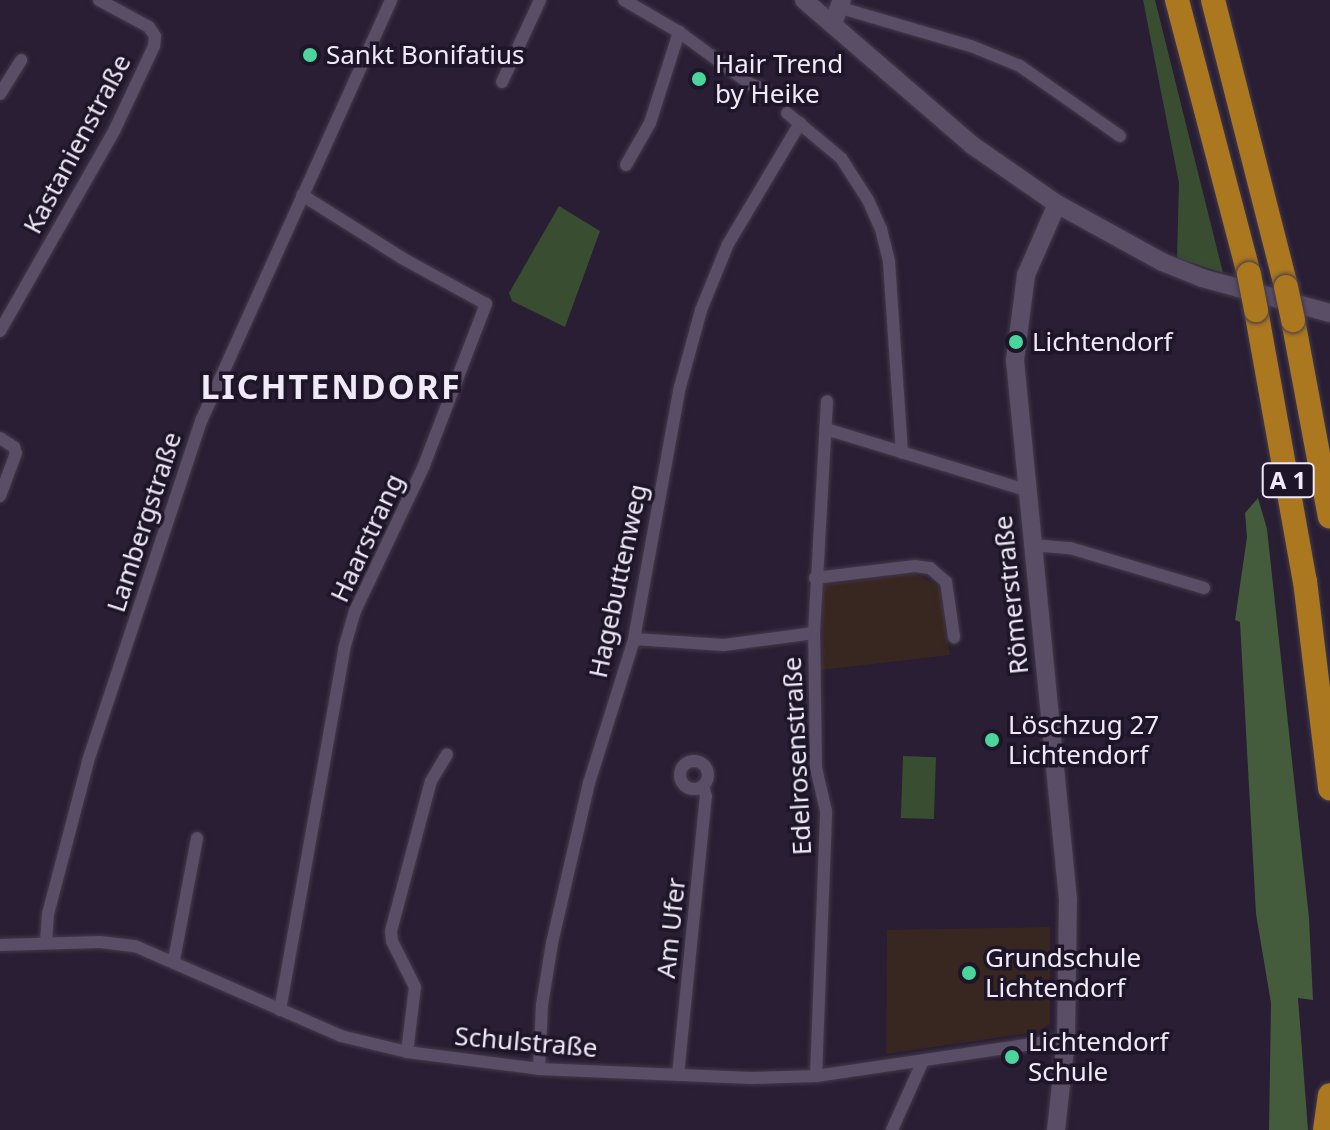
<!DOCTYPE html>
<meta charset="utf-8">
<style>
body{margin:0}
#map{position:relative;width:1330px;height:1130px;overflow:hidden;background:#291e33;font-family:"Noto Sans",sans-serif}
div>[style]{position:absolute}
.education>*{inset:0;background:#382620}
.green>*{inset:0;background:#394e31;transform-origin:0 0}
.forest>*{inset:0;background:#445c3b}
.roads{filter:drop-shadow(0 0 2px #433a4b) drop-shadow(0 0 2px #433a4b)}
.street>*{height:12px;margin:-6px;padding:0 6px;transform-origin:6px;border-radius:6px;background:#594e66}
.street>.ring{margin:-6px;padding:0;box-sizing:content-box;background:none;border:12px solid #594e66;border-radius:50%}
.secondary>*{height:18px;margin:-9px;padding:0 9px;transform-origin:9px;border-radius:9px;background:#594e66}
.highway>*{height:24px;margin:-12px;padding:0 12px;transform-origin:12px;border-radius:12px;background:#ab7820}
.bridges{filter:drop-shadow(0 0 2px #433a4b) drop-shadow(0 0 2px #433a4b)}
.highway-bridge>*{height:24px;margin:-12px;padding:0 12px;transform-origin:12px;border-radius:12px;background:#ab7820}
.dots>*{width:22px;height:22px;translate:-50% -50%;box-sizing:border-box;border:4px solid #1f1529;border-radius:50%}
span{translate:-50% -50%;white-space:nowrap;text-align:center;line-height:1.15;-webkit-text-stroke:7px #1f1529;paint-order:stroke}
.shield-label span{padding:2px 6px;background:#1f1529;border:2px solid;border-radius:6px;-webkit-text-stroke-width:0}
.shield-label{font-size:24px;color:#f0e9f7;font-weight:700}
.poi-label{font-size:26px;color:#f0e9f7}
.left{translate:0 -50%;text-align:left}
.street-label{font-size:26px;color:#f0e9f7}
.district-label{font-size:34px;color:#f0e9f7;font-weight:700;letter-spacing:2px}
</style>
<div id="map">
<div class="education">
<div style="clip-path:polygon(914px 573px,939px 586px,950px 655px,822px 670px,822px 591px,826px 585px)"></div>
<div style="clip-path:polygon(1050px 927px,1050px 1024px,1037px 1032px,886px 1054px,887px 930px)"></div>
</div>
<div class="green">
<div style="clip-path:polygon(1143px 0,1155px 0,1223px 273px,1177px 258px,1179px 183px)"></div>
<div style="clip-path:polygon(559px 206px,600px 231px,565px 327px,512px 301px,509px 293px)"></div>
<div style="left:903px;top:756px;width:33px;height:62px;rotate:2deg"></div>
</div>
<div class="forest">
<div style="clip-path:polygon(1258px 498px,1267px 529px,1309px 918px,1313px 1000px,1298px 998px,1308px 1130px,1269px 1130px,1271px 1003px,1256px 914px,1240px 622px,1235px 620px,1247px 537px,1245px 513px)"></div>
</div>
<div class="roads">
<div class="street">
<div style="left:624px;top:0;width:64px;rotate:30.2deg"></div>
<div style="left:679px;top:32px;width:88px;rotate:36.2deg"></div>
<div style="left:750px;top:84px;width:15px;rotate:20deg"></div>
<div style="left:841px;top:8px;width:135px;rotate:16.3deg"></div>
<div style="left:971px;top:46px;width:53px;rotate:22.2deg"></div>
<div style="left:1020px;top:66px;width:122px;rotate:35deg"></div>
<div style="left:502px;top:82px;width:90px;rotate:-65.1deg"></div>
<div style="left:0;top:94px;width:40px;rotate:-58deg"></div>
<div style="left:787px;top:113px;width:70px;rotate:39.8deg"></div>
<div style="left:841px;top:158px;width:50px;rotate:57.3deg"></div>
<div style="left:868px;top:200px;width:32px;rotate:66deg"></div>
<div style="left:881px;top:229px;width:34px;rotate:76deg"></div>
<div style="left:889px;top:262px;width:191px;rotate:86.1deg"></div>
<div style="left:626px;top:165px;width:48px;rotate:-60.3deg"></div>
<div style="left:650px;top:123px;width:96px;rotate:-72.3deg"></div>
<div style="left:0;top:331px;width:232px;rotate:-60.3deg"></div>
<div style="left:115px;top:129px;width:92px;rotate:-64.8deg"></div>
<div style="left:154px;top:46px;width:10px;rotate:-84deg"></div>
<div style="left:155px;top:36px;width:11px;rotate:-124deg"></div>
<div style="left:149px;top:27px;width:57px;rotate:-151.6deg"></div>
<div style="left:826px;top:429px;width:209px;rotate:17deg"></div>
<div style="left:0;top:438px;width:17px;rotate:33deg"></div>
<div style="left:14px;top:447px;width:6px;rotate:72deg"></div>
<div style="left:16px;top:453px;width:46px;rotate:110.4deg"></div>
<div style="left:1033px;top:545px;width:37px;rotate:5deg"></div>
<div style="left:1070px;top:548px;width:140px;rotate:16.6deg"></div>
<div style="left:815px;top:578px;width:101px;rotate:-6.8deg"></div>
<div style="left:915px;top:566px;width:15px;rotate:8deg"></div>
<div style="left:930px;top:568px;width:21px;rotate:41deg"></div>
<div style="left:946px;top:582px;width:56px;rotate:81.7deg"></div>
<div style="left:634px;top:639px;width:90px;rotate:3.8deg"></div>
<div style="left:724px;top:645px;width:91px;rotate:-7.6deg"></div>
<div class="ring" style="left:680px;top:761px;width:16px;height:16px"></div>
<div style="left:46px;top:942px;width:28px;rotate:-86deg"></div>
<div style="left:48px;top:914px;width:158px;rotate:-75.3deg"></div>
<div style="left:88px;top:761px;width:360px;rotate:-71.6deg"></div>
<div style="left:202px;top:419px;width:460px;rotate:-65.7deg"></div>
<div style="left:0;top:945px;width:100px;rotate:-1.7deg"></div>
<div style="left:100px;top:942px;width:35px;rotate:7deg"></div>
<div style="left:135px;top:946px;width:225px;rotate:23.6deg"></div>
<div style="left:341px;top:1036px;width:68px;rotate:13.6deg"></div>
<div style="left:407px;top:1052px;width:133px;rotate:7.3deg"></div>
<div style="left:539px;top:1069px;width:213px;rotate:2.4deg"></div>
<div style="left:752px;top:1078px;width:64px;rotate:-1.8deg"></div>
<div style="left:816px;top:1076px;width:253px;rotate:-8.4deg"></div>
<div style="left:174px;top:960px;width:124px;rotate:-79.3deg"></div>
<div style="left:280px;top:1010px;width:367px;rotate:-79.9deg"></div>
<div style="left:344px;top:649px;width:40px;rotate:-74deg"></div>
<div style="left:355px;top:611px;width:158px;rotate:-64.6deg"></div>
<div style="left:423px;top:468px;width:176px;rotate:-69deg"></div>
<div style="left:486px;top:304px;width:96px;rotate:-151.3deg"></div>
<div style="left:402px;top:258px;width:118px;rotate:-147.8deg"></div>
<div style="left:407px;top:1052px;width:65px;rotate:-83deg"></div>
<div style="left:415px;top:987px;width:51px;rotate:-116.6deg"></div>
<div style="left:392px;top:941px;width:10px;rotate:-96deg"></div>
<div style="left:391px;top:931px;width:155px;rotate:-75.1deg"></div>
<div style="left:431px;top:781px;width:31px;rotate:-59deg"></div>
<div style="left:539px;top:1069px;width:64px;rotate:-87.3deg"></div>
<div style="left:542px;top:1005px;width:63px;rotate:-80.8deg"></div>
<div style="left:552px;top:943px;width:164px;rotate:-77deg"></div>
<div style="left:589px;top:783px;width:151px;rotate:-72.6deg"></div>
<div style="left:634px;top:639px;width:256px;rotate:-79.7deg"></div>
<div style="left:680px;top:387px;width:80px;rotate:-74.7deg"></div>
<div style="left:701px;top:310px;width:71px;rotate:-67.8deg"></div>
<div style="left:728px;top:244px;width:141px;rotate:-59.2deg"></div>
<div style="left:678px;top:1075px;width:280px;rotate:-84.3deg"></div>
<div style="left:706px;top:796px;width:10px;rotate:-107deg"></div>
<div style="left:816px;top:1076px;width:265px;rotate:-87.8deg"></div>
<div style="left:826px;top:811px;width:44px;rotate:-103.1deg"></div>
<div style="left:816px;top:768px;width:135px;rotate:-90.8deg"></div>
<div style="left:814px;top:633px;width:232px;rotate:-86.8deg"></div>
<div style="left:892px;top:1130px;width:73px;rotate:-65.9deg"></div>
</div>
<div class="secondary">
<div style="left:804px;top:0;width:222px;rotate:40.8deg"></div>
<div style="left:972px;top:145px;width:103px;rotate:34.8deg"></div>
<div style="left:1057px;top:204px;width:120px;rotate:28.9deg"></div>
<div style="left:1162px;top:262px;width:43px;rotate:21.8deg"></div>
<div style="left:1202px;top:278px;width:133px;rotate:15.3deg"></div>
<div style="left:833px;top:23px;width:25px;rotate:-69deg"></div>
<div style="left:1056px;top:1130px;width:92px;rotate:-83.7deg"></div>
<div style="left:1066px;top:1039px;width:139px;rotate:-89.2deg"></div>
<div style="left:1068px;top:900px;width:543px;rotate:-95.61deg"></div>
<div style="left:1015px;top:360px;width:86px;rotate:-82.6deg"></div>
<div style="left:1026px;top:275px;width:77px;rotate:-66.4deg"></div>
</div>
<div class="highway">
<div style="left:1177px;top:0;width:283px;rotate:75.3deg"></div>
<div style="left:1213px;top:0;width:296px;rotate:75.7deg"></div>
<div style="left:1256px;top:310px;width:275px;rotate:79.8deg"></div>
<div style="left:1305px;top:581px;width:209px;rotate:83.1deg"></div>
<div style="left:1293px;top:320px;width:200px;rotate:79.4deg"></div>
<div style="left:1325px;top:1130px;width:35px;rotate:-82deg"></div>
</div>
</div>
<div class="bridges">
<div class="highway-bridge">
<div style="left:1249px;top:274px;width:37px;rotate:79deg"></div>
<div style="left:1286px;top:287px;width:34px;rotate:78deg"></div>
</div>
</div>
<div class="dots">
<div style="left:310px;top:55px;background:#4bd49b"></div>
<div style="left:699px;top:79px;background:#4bd49b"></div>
<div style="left:1016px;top:342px;background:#4bd49b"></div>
<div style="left:992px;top:740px;background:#4bd49b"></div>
<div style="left:969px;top:973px;background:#4bd49b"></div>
<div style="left:1012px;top:1057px;background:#4bd49b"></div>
</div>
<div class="shield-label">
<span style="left:1288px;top:480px">A 1</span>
</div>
<div class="poi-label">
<span class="left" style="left:326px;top:55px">Sankt Bonifatius</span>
<span class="left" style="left:715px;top:79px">Hair Trend<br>by Heike</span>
<span class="left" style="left:1032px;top:342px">Lichtendorf</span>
<span class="left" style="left:1008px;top:740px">Löschzug 27<br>Lichtendorf</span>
<span class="left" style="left:985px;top:973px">Grundschule<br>Lichtendorf</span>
<span class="left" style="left:1028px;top:1057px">Lichtendorf<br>Schule</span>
</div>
<div class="street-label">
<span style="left:77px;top:144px;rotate:-62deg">Kastanienstraße</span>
<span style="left:144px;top:522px;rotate:-72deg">Lambergstraße</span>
<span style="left:367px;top:538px;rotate:-65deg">Haarstrang</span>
<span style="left:618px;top:581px;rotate:-78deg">Hagebuttenweg</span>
<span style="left:1011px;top:595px;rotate:-96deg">Römerstraße</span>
<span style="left:797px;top:756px;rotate:-93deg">Edelrosenstraße</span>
<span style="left:671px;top:928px;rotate:-84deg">Am Ufer</span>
<span style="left:526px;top:1042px;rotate:5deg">Schulstraße</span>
</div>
<div class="district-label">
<span style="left:331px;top:387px">LICHTENDORF</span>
</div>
</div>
